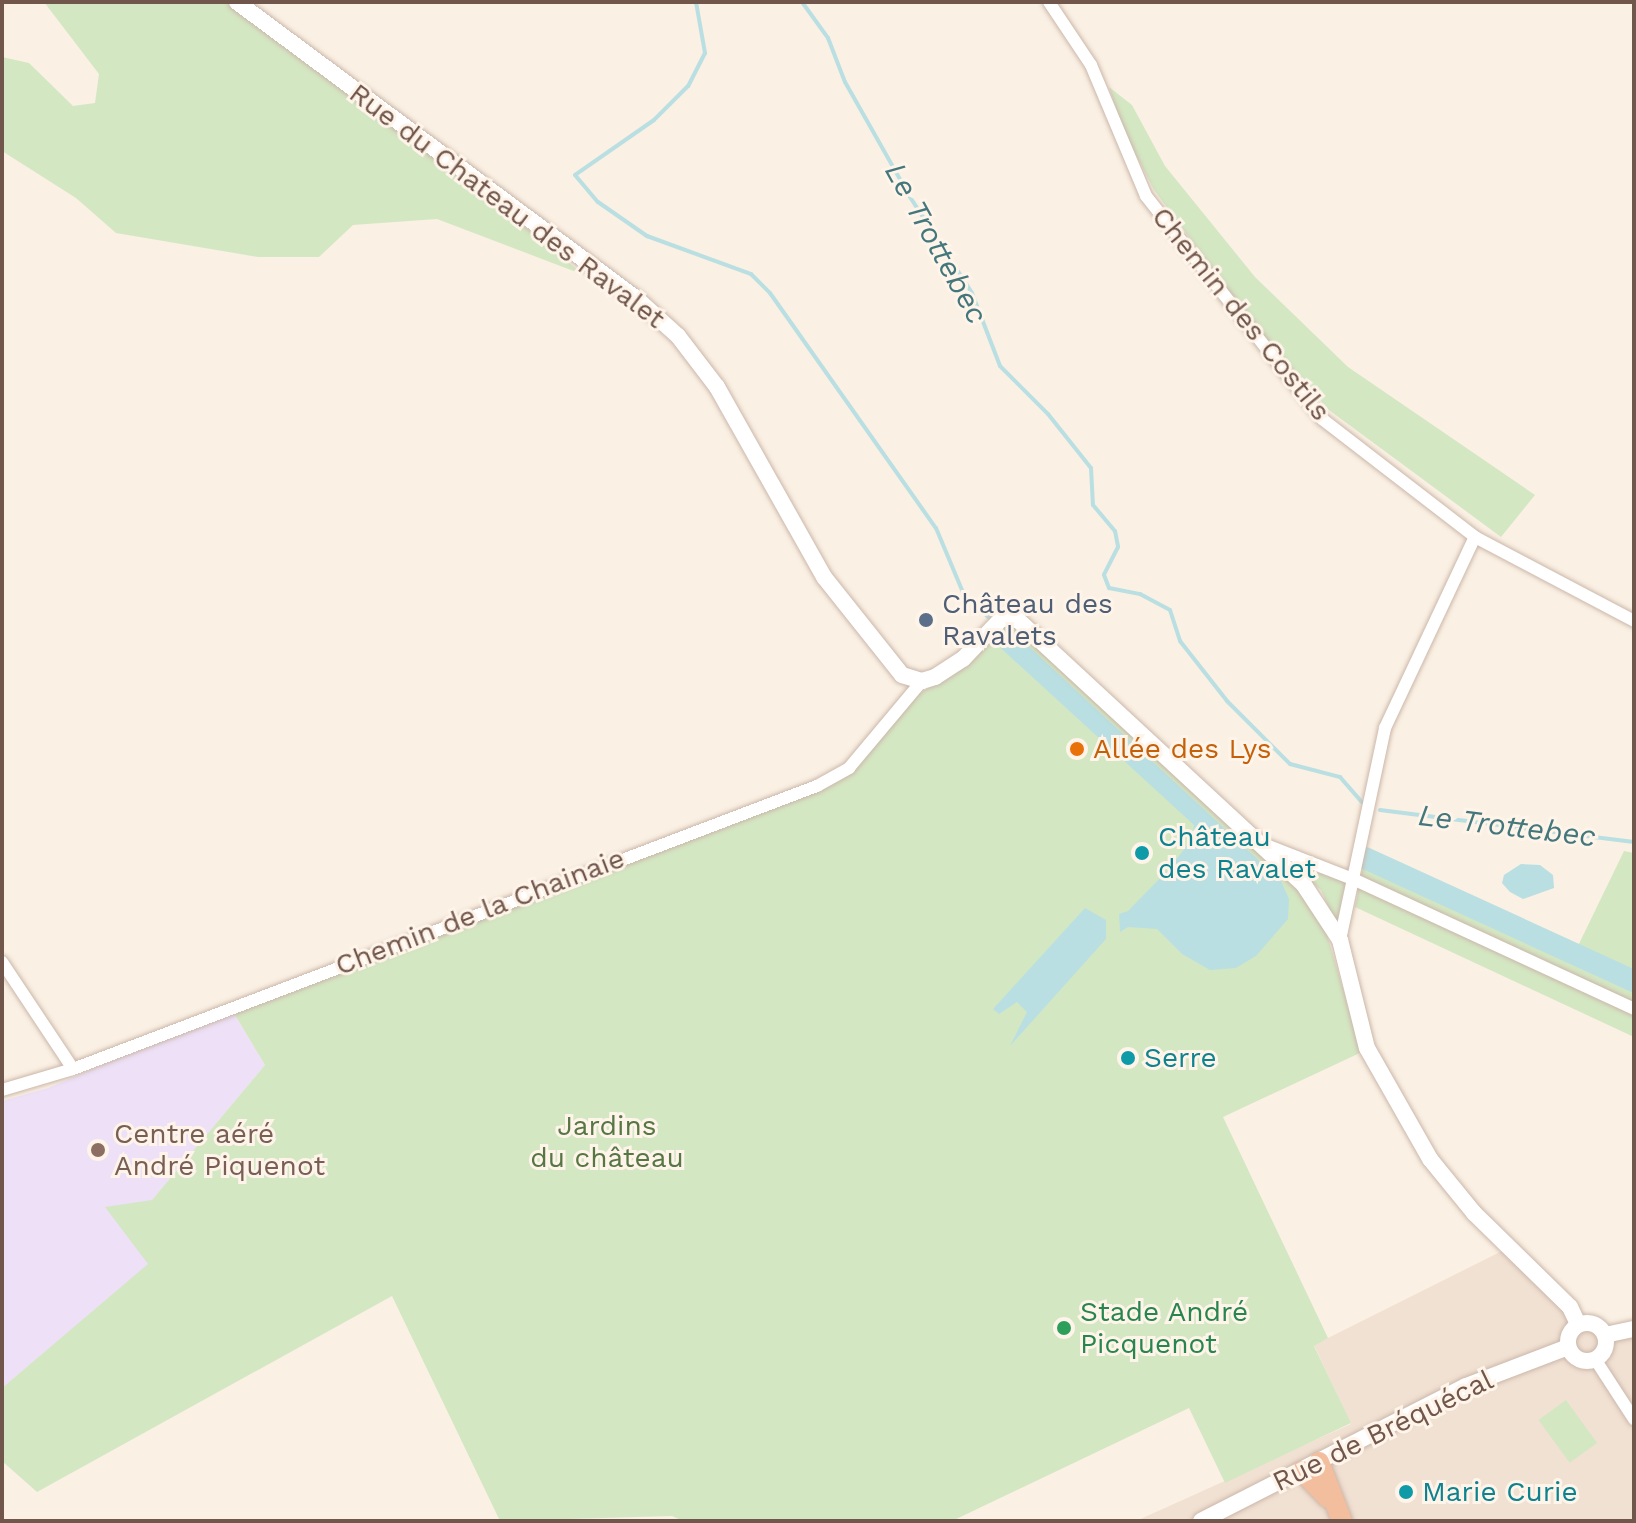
<!DOCTYPE html>
<meta charset="utf-8">
<style>
body{margin:0}
#map{position:relative;width:1636px;height:1523px;overflow:hidden;background:#faf0e3;font-family:"Work Sans",sans-serif}
div>[style]{position:absolute}
.residential>*{inset:0;background:#f1e1d2}
.education>*{inset:0;background:#ede0f7}
.green>*{inset:0;background:#d4e7c3;transform-origin:0 0}
.water>*{inset:0;background:#b9dfe2}
.stream>*{height:4px;margin:-2px;padding:0 2px;transform-origin:2px;border-radius:2px;background:#b9dfe2}
.river>*{height:22px;margin:-11px;padding:0 11px;transform-origin:11px;border-radius:11px;background:#b9dfe2}
.roads{filter:drop-shadow(0 0 2px #cbb7aa) drop-shadow(0 0 2px #cbb7aa)}
.minor>*{height:12px;margin:-6px;padding:0 6px;transform-origin:6px;border-radius:6px;background:#fff}
.tertiary>*{height:16px;margin:-8px;padding:0 8px;transform-origin:8px;border-radius:8px;background:#fff}
.tertiary>.ring{margin:-8px;padding:0;box-sizing:content-box;background:none;border:16px solid #fff;border-radius:50%}
.trunk>*{height:20px;margin:-10px;padding:0 10px;transform-origin:10px;border-radius:10px;background:#f3be9e}
.dots>*{width:22px;height:22px;translate:-50% -50%;box-sizing:border-box;border:4px solid #fef4e9;border-radius:50%}
span{translate:-50% -50%;white-space:nowrap;text-align:center;line-height:1.15;-webkit-text-stroke:6px #fef4e9;paint-order:stroke}
.street-label{font-size:28px;color:#71564b}
.service-label{font-size:28px;color:#4e5e75}
.left{translate:0 -50%;text-align:left}
.food-label{font-size:28px;color:#c56008}
.culture-label{font-size:28px;color:#0d838f}
.park-label{font-size:28px;color:#567644}
.education-label{font-size:28px;color:#785e54}
.leisure-label{font-size:28px;color:#27864d}
.water-label{font-size:30px;color:#43777c;font-style:italic}
.frame{position:absolute;inset:0;border:4px solid #71564b;pointer-events:none}
</style>
<div id="map">
<div class="residential">
<div style="clip-path:polygon(1508px 1248px,1575px 1316px,1594px 1321px,1613px 1335px,1634px 1330px,1634px 1521px,1136px 1521px,1351px 1424px,1314px 1345px)"></div>
</div>
<div class="education">
<div style="clip-path:polygon(232px 1010px,265px 1065px,152px 1200px,149px 1264px,2px 1388px,2px 1101px,48px 1088px)"></div>
</div>
<div class="green">
<div style="clip-path:polygon(44px 2px,227px 2px,424px 145px,584px 275px,437px 219px,353px 225px,319px 257px,258px 257px,116px 233px,76px 198px,2px 151px,2px 57px,29px 63px,73px 106px,95px 103px,99px 74px)"></div>
<div style="clip-path:polygon(1109px 87px,1132px 105px,1165px 166px,1255px 277px,1348px 367px,1535px 495px,1501px 537px,1329px 410px,1259px 331px,1154px 190px,1124px 132px)"></div>
<div style="clip-path:polygon(1010px 622px,1303px 892px,1325px 928px,1362px 1052px,1223px 1117px,1328px 1338px,1314px 1346px,1351px 1423px,1225px 1483px,1189px 1408px,952px 1521px,683px 1521px,672px 1516px,500px 1521px,392px 1296px,37px 1492px,2px 1461px,2px 1388px,148px 1264px,105px 1207px,152px 1200px,265px 1065px,232px 1010px,849px 768px,906px 702px,964px 666px)"></div>
<div style="clip-path:polygon(1624px 851px,1634px 853px,1634px 1037px,1355px 907px,1365px 858px,1576px 950px)"></div>
<div style="clip-path:polygon(1283px 853px,1349px 884px,1337px 926px,1321px 890px,1284px 861px)"></div>
<div style="left:1566px;top:1400px;width:53px;height:34px;rotate:54deg"></div>
</div>
<div class="water">
<div style="clip-path:polygon(1009px 628px,1281px 881px,1289px 899px,1288px 919px,1256px 956px,1236px 968px,1210px 970px,1182px 954px,1157px 929px,1128px 927px,1120px 932px,1119px 914px,1128px 911px,1168px 870px,1192px 839px,1194px 825px,993px 641px)"></div>
<div style="clip-path:polygon(1521px 864px,1540px 865px,1553px 875px,1554px 888px,1523px 899px,1510px 892px,1502px 883px,1504px 875px)"></div>
<div style="clip-path:polygon(1085px 908px,1106px 920px,1106px 939px,1010px 1046px,1027px 1012px,1017px 1002px,999px 1014px,993px 1009px)"></div>
</div>
<div class="stream">
<div style="left:696px;top:2px;width:52px;rotate:80deg"></div>
<div style="left:705px;top:53px;width:37px;rotate:117deg"></div>
<div style="left:688px;top:86px;width:48px;rotate:135deg"></div>
<div style="left:654px;top:120px;width:96px;rotate:145.2deg"></div>
<div style="left:575px;top:175px;width:35px;rotate:50deg"></div>
<div style="left:598px;top:202px;width:60px;rotate:34.8deg"></div>
<div style="left:647px;top:236px;width:111px;rotate:20.1deg"></div>
<div style="left:751px;top:274px;width:27px;rotate:45deg"></div>
<div style="left:770px;top:293px;width:288px;rotate:54.8deg"></div>
<div style="left:936px;top:528px;width:73px;rotate:67.3deg"></div>
<div style="left:964px;top:595px;width:38px;rotate:42deg"></div>
<div style="left:802px;top:2px;width:44px;rotate:54.2deg"></div>
<div style="left:828px;top:38px;width:47px;rotate:68.9deg"></div>
<div style="left:845px;top:82px;width:132px;rotate:60.5deg"></div>
<div style="left:910px;top:197px;width:114px;rotate:57.1deg"></div>
<div style="left:972px;top:293px;width:78px;rotate:69deg"></div>
<div style="left:1000px;top:366px;width:68px;rotate:45deg"></div>
<div style="left:1048px;top:414px;width:69px;rotate:51.5deg"></div>
<div style="left:1091px;top:468px;width:37px;rotate:87deg"></div>
<div style="left:1093px;top:505px;width:34px;rotate:50deg"></div>
<div style="left:1115px;top:531px;width:16px;rotate:79deg"></div>
<div style="left:1118px;top:547px;width:31px;rotate:117deg"></div>
<div style="left:1104px;top:575px;width:14px;rotate:69deg"></div>
<div style="left:1109px;top:588px;width:32px;rotate:11deg"></div>
<div style="left:1140px;top:594px;width:34px;rotate:28deg"></div>
<div style="left:1170px;top:610px;width:33px;rotate:72deg"></div>
<div style="left:1180px;top:641px;width:76px;rotate:51.9deg"></div>
<div style="left:1227px;top:701px;width:89px;rotate:45deg"></div>
<div style="left:1290px;top:764px;width:52px;rotate:14.6deg"></div>
<div style="left:1340px;top:777px;width:33px;rotate:49deg"></div>
<div style="left:1380px;top:810px;width:256px;rotate:7.2deg"></div>
</div>
<div class="river">
<div style="left:1365px;top:858px;width:296px;rotate:24.6deg"></div>
</div>
<div class="roads">
<div class="minor">
<div style="left:1049px;top:2px;width:76px;rotate:56.3deg"></div>
<div style="left:1091px;top:65px;width:142px;rotate:67.2deg"></div>
<div style="left:1146px;top:196px;width:284px;rotate:51.7deg"></div>
<div style="left:1322px;top:419px;width:193px;rotate:37.6deg"></div>
<div style="left:1475px;top:537px;width:180px;rotate:27.8deg"></div>
<div style="left:1261px;top:843px;width:99px;rotate:21.4deg"></div>
<div style="left:1353px;top:879px;width:310px;rotate:24.8deg"></div>
<div style="left:1340px;top:940px;width:217px;rotate:-78deg"></div>
<div style="left:1385px;top:728px;width:211px;rotate:-64.8deg"></div>
<div style="left:2px;top:962px;width:128px;rotate:56.4deg"></div>
<div style="left:2px;top:1090px;width:74px;rotate:-16.5deg"></div>
<div style="left:73px;top:1069px;width:796px;rotate:-20.83deg"></div>
<div style="left:817px;top:786px;width:37px;rotate:-29deg"></div>
<div style="left:849px;top:768px;width:114px;rotate:-50deg"></div>
<div style="left:1595px;top:1359px;width:72px;rotate:57deg"></div>
</div>
<div class="tertiary">
<div style="left:237px;top:2px;width:500px;rotate:36.6deg"></div>
<div style="left:638px;top:300px;width:54px;rotate:42deg"></div>
<div style="left:678px;top:336px;width:64px;rotate:52.6deg"></div>
<div style="left:717px;top:387px;width:218px;rotate:60.6deg"></div>
<div style="left:824px;top:577px;width:125px;rotate:51.5deg"></div>
<div style="left:902px;top:675px;width:21px;rotate:17deg"></div>
<div style="left:922px;top:681px;width:14px;rotate:-17deg"></div>
<div style="left:935px;top:677px;width:33px;rotate:-33deg"></div>
<div style="left:963px;top:659px;width:57px;rotate:-46.4deg"></div>
<div style="left:1002px;top:618px;width:16px;rotate:7deg"></div>
<div style="left:1018px;top:620px;width:390px;rotate:42.8deg"></div>
<div style="left:1304px;top:885px;width:66px;rotate:56.8deg"></div>
<div style="left:1340px;top:940px;width:111px;rotate:76deg"></div>
<div style="left:1367px;top:1048px;width:128px;rotate:60.4deg"></div>
<div style="left:1430px;top:1159px;width:70px;rotate:50.8deg"></div>
<div style="left:1474px;top:1213px;width:134px;rotate:44.4deg"></div>
<div style="left:1570px;top:1307px;width:19px;rotate:65deg"></div>
<div class="ring" style="left:1568px;top:1323px;width:22px;height:22px"></div>
<div style="left:1605px;top:1335px;width:30px;rotate:-12deg"></div>
<div style="left:1201px;top:1521px;width:297px;rotate:-27deg"></div>
<div style="left:1466px;top:1386px;width:109px;rotate:-20.9deg"></div>
</div>
<div class="trunk">
<div style="left:1319px;top:1462px;width:63px;rotate:68.7deg"></div>
<div style="left:1302px;top:1471px;width:37px;rotate:46deg"></div>
</div>
</div>
<div class="dots">
<div style="left:926px;top:620px;background:#5c6f8a"></div>
<div style="left:1077px;top:749px;background:#e8710a"></div>
<div style="left:1142px;top:853px;background:#0f9aa8"></div>
<div style="left:1128px;top:1058px;background:#0f9aa8"></div>
<div style="left:98px;top:1150px;background:#8d6e63"></div>
<div style="left:1064px;top:1328px;background:#2e9e5b"></div>
<div style="left:1406px;top:1492px;background:#0f9aa8"></div>
</div>
<div class="street-label">
<span style="left:507px;top:206px;rotate:37deg">Rue du Chateau des Ravalet</span>
<span style="left:1241px;top:314px;rotate:51deg">Chemin des Costils</span>
<span style="left:480px;top:912px;rotate:-21deg">Chemin de la Chainaie</span>
<span style="left:1383px;top:1431px;rotate:-26deg">Rue de Bréquécal</span>
</div>
<div class="service-label">
<span class="left" style="left:942px;top:620px">Château des<br>Ravalets</span>
</div>
<div class="food-label">
<span class="left" style="left:1093px;top:749px">Allée des Lys</span>
</div>
<div class="culture-label">
<span class="left" style="left:1158px;top:853px">Château<br>des Ravalet</span>
<span class="left" style="left:1144px;top:1058px">Serre</span>
<span class="left" style="left:1422px;top:1492px">Marie Curie</span>
</div>
<div class="park-label">
<span style="left:607px;top:1142px">Jardins<br>du château</span>
</div>
<div class="education-label">
<span class="left" style="left:114px;top:1150px">Centre aéré<br>André Piquenot</span>
</div>
<div class="leisure-label">
<span class="left" style="left:1080px;top:1328px">Stade André<br>Picquenot</span>
</div>
<div class="water-label">
<span style="left:936px;top:243px;rotate:61deg">Le Trottebec</span>
<span style="left:1507px;top:826px;rotate:7deg">Le Trottebec</span>
</div>
<div class="frame"></div>
</div>
